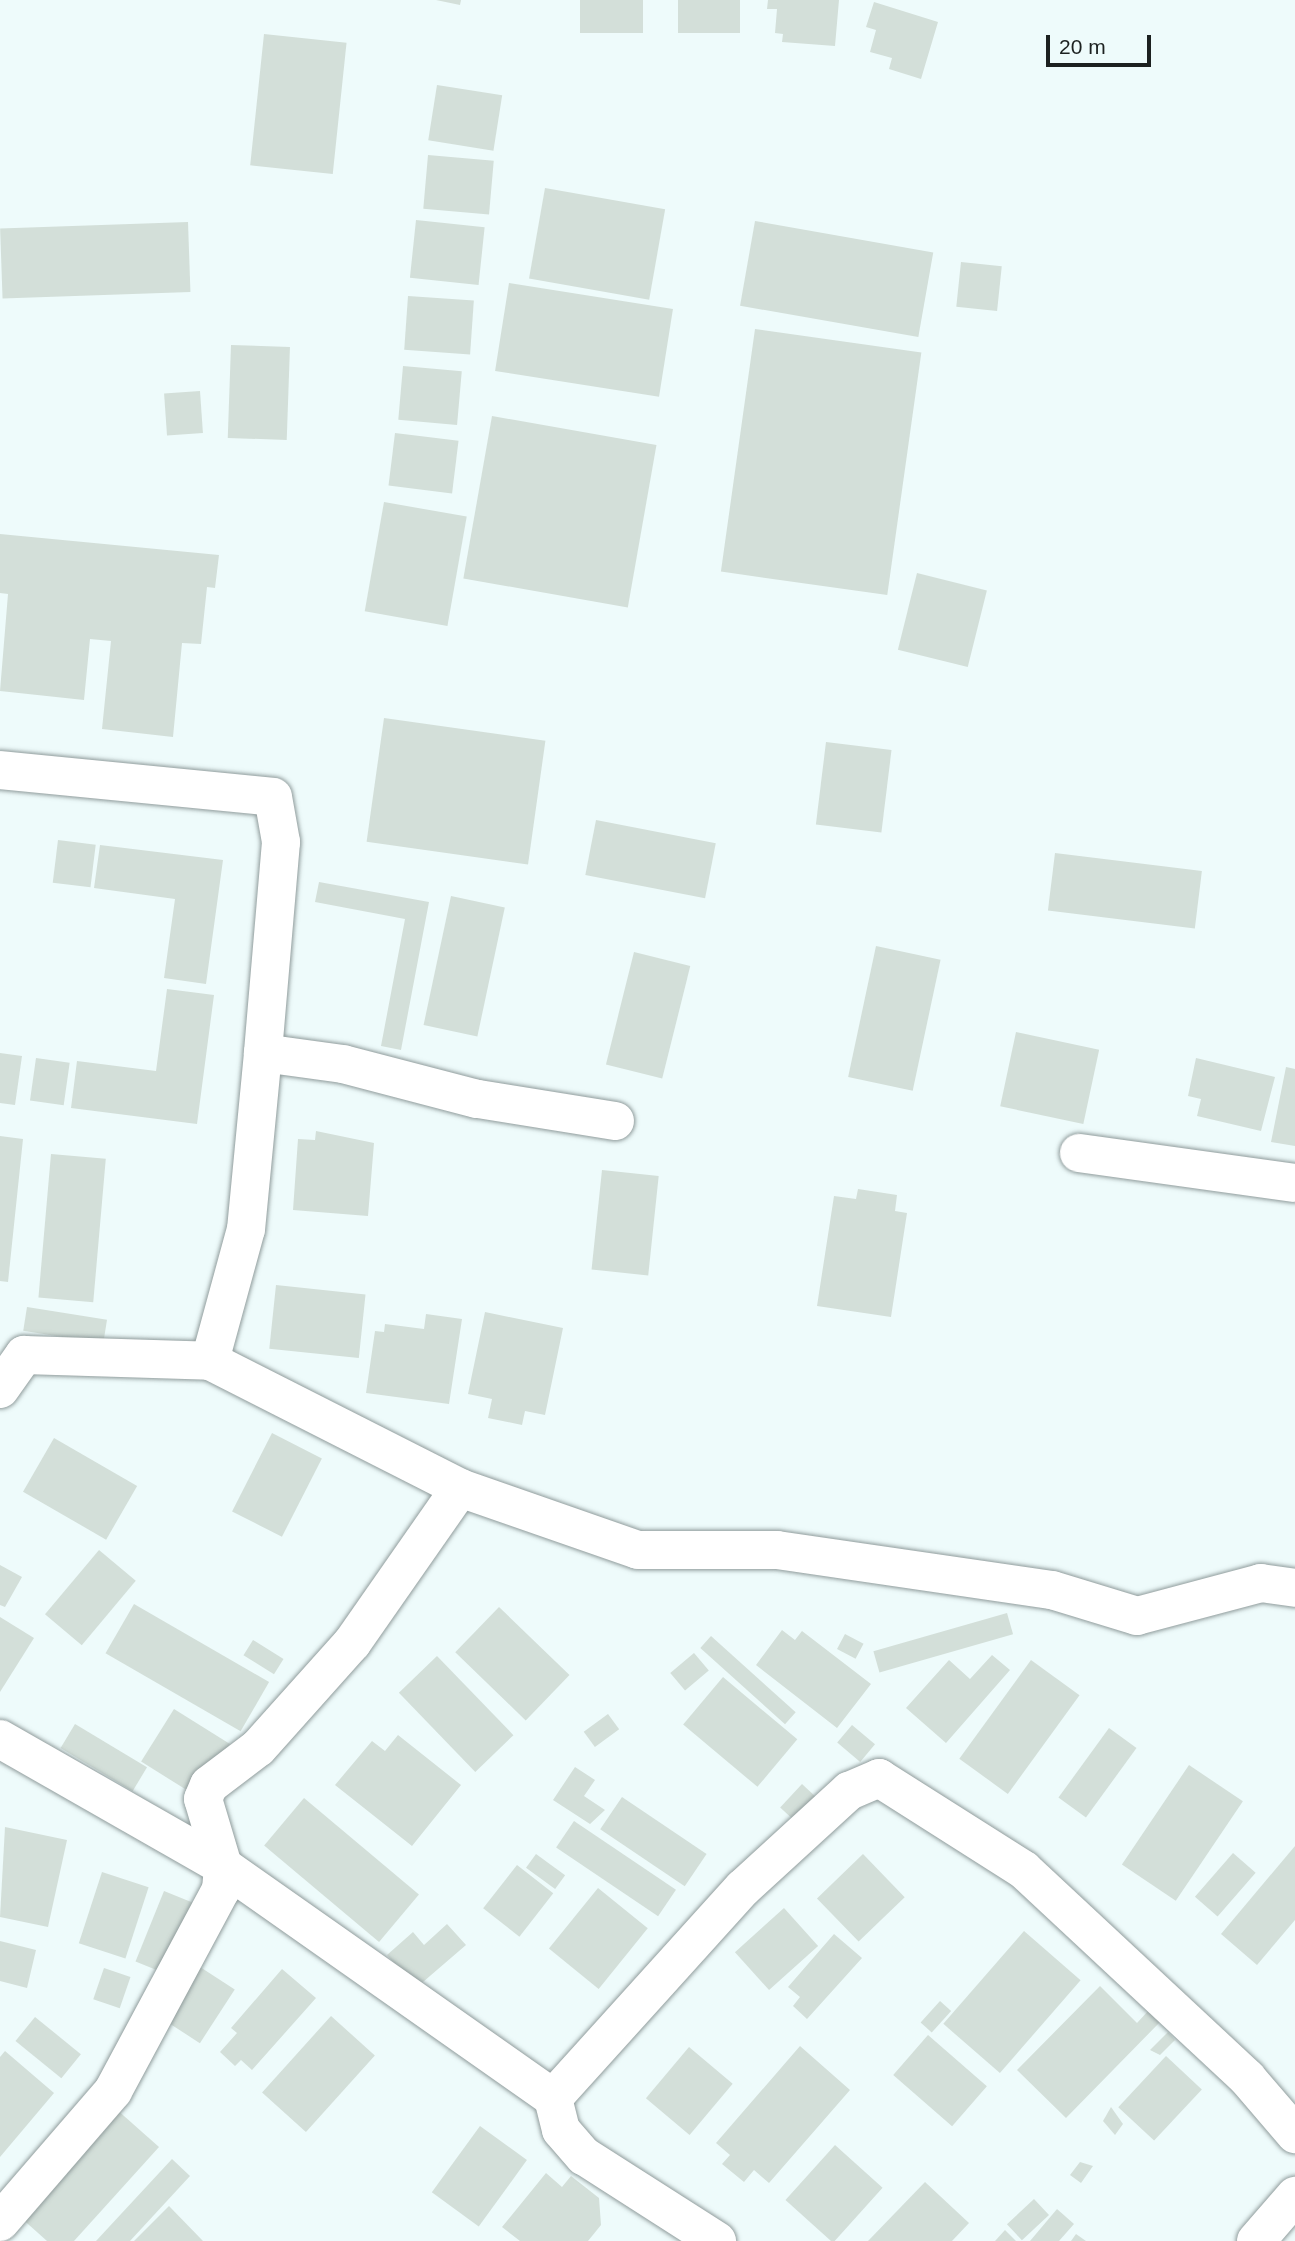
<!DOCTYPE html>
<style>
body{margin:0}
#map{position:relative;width:1295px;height:2241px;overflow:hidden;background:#eefbfb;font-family:Helvetica,sans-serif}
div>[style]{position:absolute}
.building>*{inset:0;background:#d3dfd9;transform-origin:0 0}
.roads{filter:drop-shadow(0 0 2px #909c9c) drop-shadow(0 0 2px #909c9c)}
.minor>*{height:38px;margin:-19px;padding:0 19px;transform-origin:19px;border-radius:19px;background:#fff}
span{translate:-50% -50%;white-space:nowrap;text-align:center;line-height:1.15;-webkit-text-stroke:7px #eefbfb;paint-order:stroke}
.scale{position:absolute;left:1046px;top:35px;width:105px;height:32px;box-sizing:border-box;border:4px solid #1c2120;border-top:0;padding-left:9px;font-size:21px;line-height:24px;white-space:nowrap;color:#1c2120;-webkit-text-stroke:5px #eefbfb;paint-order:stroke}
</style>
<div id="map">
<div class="building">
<div style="clip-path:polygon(436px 0,461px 0,460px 5px)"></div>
<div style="left:580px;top:0;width:63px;height:33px"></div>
<div style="left:678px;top:0;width:62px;height:33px"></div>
<div style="clip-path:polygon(768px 0,839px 0,835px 46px,782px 42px,783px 34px,775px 33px,777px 9px,767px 9px)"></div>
<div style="clip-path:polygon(874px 2px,938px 22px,921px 79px,889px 69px,892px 58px,870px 52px,876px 30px,866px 27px)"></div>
<div style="left:264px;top:34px;width:83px;height:132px;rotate:6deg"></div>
<div style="left:437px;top:85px;width:66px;height:56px;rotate:9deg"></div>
<div style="left:428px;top:155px;width:66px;height:54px;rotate:5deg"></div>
<div style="left:545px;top:188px;width:122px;height:92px;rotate:10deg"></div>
<div style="left:416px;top:220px;width:69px;height:58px;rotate:6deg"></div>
<div style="left:755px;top:221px;width:181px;height:86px;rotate:10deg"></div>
<div style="left:188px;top:222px;width:70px;height:188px;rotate:88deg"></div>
<div style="left:961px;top:262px;width:41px;height:45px;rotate:6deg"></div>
<div style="left:509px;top:283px;width:166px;height:89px;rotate:9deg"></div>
<div style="left:408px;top:296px;width:66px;height:54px;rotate:4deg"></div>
<div style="left:755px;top:329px;width:168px;height:245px;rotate:8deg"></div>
<div style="left:231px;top:345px;width:59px;height:93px;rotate:2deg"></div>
<div style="left:403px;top:366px;width:59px;height:54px;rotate:5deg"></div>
<div style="left:200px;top:391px;width:42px;height:36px;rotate:86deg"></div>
<div style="left:492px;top:416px;width:167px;height:165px;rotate:10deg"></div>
<div style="left:395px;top:433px;width:64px;height:53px;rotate:7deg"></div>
<div style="left:384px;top:502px;width:84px;height:111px;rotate:10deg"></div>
<div style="clip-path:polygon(0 534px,219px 555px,215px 588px,207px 587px,201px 644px,182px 643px,173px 737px,102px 729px,111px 641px,90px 639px,84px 700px,0 691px,8px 594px,0 593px)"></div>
<div style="left:917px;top:573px;width:72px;height:79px;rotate:14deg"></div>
<div style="left:384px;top:718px;width:163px;height:125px;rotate:8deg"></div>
<div style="left:826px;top:742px;width:66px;height:83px;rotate:7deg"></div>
<div style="left:596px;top:820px;width:122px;height:56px;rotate:11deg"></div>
<div style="left:58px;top:840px;width:38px;height:43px;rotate:7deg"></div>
<div style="clip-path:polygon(100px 845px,223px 860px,206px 984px,164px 978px,175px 899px,94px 888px)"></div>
<div style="left:1055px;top:853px;width:148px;height:58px;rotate:7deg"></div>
<div style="clip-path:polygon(319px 882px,429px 902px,401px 1050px,381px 1046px,405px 919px,315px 902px)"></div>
<div style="left:451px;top:896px;width:55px;height:132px;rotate:12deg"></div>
<div style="left:876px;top:946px;width:66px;height:134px;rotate:12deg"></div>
<div style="left:634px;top:952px;width:58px;height:116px;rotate:14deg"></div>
<div style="clip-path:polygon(167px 989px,214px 995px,197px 1124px,71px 1108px,77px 1061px,156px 1071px)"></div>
<div style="left:1016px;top:1032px;width:85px;height:76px;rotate:12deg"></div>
<div style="clip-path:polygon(0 1053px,22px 1056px,15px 1105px,0 1103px)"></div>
<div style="left:36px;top:1058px;width:34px;height:43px;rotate:8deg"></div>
<div style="clip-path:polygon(1196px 1058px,1275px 1077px,1261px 1131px,1197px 1116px,1201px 1099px,1188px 1096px)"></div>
<div style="clip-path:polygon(1286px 1067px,1295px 1069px,1295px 1146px,1271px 1142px)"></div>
<div style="clip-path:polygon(316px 1131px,374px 1143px,368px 1216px,293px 1210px,298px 1139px,315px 1140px)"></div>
<div style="clip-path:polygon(0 1136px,23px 1139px,8px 1282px,0 1281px)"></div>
<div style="left:51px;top:1154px;width:55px;height:144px;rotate:5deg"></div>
<div style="left:602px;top:1170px;width:57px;height:100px;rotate:6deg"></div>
<div style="clip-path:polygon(858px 1189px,897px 1195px,895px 1211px,907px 1213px,891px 1317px,817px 1306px,834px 1196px,856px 1199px)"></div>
<div style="left:276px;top:1285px;width:90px;height:64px;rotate:6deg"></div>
<div style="left:27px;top:1307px;width:81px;height:24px;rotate:9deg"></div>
<div style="clip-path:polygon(485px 1312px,563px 1328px,545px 1415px,525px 1411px,522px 1425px,488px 1418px,492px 1399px,468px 1394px)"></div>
<div style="clip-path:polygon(426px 1314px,462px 1319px,449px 1404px,366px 1393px,375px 1331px,384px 1332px,385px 1324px,424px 1329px)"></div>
<div style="left:272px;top:1433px;width:56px;height:88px;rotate:27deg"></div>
<div style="left:54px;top:1438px;width:96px;height:62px;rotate:30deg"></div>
<div style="left:99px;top:1550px;width:48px;height:84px;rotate:40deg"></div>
<div style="clip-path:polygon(0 1565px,22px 1577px,5px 1607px,0 1605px)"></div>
<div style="left:134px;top:1604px;width:156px;height:57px;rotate:30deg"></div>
<div style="left:499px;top:1607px;width:98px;height:63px;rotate:44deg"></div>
<div style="left:1007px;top:1613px;width:22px;height:139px;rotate:74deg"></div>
<div style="clip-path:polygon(0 1617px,34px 1638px,0 1692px)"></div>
<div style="clip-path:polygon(782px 1630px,795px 1640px,802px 1631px,871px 1684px,837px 1728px,756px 1665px)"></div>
<div style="left:845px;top:1634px;width:21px;height:17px;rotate:28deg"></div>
<div style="left:711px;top:1636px;width:114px;height:16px;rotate:42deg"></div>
<div style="left:253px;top:1640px;width:36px;height:18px;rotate:32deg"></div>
<div style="left:694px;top:1653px;width:23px;height:31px;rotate:50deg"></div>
<div style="clip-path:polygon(992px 1655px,1010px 1670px,946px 1743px,906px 1708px,949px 1660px,970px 1679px)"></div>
<div style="left:437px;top:1656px;width:110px;height:53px;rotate:46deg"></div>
<div style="left:1031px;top:1660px;width:60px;height:122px;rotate:36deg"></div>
<div style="left:723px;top:1677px;width:97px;height:62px;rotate:40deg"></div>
<div style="left:174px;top:1709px;width:66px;height:62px;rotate:32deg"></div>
<div style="left:608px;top:1714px;width:19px;height:30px;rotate:54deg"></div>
<div style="left:75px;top:1724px;width:84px;height:28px;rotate:31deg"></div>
<div style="left:852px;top:1725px;width:30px;height:23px;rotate:40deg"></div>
<div style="left:1109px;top:1728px;width:34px;height:86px;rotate:36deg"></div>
<div style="clip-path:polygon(398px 1735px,461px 1785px,412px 1846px,335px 1785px,372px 1741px,385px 1751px)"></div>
<div style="left:1189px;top:1765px;width:65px;height:120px;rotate:34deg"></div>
<div style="clip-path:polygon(575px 1767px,595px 1780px,584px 1796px,605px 1810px,590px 1824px,553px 1800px)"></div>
<div style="left:802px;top:1784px;width:23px;height:32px;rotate:43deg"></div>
<div style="left:622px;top:1797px;width:102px;height:39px;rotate:34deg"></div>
<div style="left:304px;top:1798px;width:150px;height:62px;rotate:40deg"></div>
<div style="left:574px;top:1821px;width:123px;height:32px;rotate:34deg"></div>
<div style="clip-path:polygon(5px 1827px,67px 1840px,48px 1927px,0 1917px)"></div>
<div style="clip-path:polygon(1295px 1846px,1295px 1920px,1257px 1965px,1221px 1934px)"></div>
<div style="left:1233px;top:1853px;width:30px;height:58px;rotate:41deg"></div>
<div style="left:536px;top:1854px;width:36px;height:17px;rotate:36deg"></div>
<div style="left:863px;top:1854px;width:60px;height:64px;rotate:46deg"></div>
<div style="left:517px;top:1865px;width:46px;height:55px;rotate:38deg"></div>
<div style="left:102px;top:1872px;width:49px;height:75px;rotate:18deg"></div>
<div style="left:598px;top:1888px;width:64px;height:78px;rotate:39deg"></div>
<div style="left:164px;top:1891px;width:40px;height:76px;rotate:22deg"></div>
<div style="left:784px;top:1908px;width:51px;height:66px;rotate:48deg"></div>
<div style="clip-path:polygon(447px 1924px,466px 1945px,416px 1988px,387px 1955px,413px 1932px,424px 1945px)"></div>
<div style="left:1024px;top:1931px;width:75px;height:123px;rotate:41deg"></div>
<div style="clip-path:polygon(834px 1934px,862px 1958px,807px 2019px,793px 2006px,800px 1997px,788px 1987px)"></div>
<div style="clip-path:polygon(0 1941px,36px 1950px,27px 1988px,0 1981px)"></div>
<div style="left:197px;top:1965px;width:45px;height:64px;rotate:33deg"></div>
<div style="left:104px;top:1968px;width:28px;height:33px;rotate:19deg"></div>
<div style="clip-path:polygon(282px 1969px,316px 1998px,252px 2070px,241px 2060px,235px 2066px,220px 2052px,237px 2033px,231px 2028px)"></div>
<div style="clip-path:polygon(1100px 1986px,1137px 2023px,1149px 2010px,1161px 2021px,1066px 2118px,1017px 2070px)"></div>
<div style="left:940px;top:2001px;width:15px;height:29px;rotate:42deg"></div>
<div style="left:331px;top:2016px;width:59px;height:103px;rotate:42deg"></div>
<div style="left:35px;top:2017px;width:59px;height:31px;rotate:39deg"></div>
<div style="clip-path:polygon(1168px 2032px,1175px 2040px,1160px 2055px,1150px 2050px)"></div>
<div style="left:928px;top:2035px;width:78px;height:53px;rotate:41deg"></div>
<div style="clip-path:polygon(800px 2046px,850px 2090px,769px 2183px,754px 2170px,744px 2182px,722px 2164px,730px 2155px,716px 2143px)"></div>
<div style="left:689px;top:2047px;width:57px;height:67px;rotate:40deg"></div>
<div style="clip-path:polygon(5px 2051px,54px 2093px,0 2157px,0 2057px)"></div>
<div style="left:1166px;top:2056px;width:49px;height:70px;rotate:43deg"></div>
<div style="clip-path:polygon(1111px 2107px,1123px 2124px,1115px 2135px,1103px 2121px)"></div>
<div style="clip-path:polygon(115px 2108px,159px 2147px,74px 2241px,47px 2241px,19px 2216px)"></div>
<div style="left:480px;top:2126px;width:58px;height:82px;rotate:36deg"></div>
<div style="left:835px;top:2145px;width:64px;height:74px;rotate:42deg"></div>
<div style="clip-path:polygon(172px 2159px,190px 2176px,130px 2241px,96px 2241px)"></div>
<div style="clip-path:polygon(1080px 2162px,1093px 2166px,1081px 2183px,1070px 2175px)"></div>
<div style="clip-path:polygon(546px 2173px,562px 2187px,571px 2176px,599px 2198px,601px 2225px,588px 2241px,520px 2241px,502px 2227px)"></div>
<div style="clip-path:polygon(925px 2182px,969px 2223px,952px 2241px,868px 2241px)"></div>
<div style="left:1034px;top:2199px;width:22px;height:37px;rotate:47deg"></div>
<div style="clip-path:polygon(169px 2206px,203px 2241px,134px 2241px)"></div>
<div style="clip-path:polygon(1057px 2209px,1074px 2224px,1059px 2241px,1030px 2241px)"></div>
<div style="clip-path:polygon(1005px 2230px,1016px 2241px,995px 2241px)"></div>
<div style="clip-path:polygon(1076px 2234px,1086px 2241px,1071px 2241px)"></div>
</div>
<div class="roads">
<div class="minor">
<div style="left:0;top:770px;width:274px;rotate:5.6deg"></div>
<div style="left:273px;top:797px;width:46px;rotate:79.9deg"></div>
<div style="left:281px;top:842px;width:212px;rotate:94.9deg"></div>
<div style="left:615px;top:1121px;width:140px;rotate:-170.9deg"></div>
<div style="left:477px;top:1099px;width:138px;rotate:-165.4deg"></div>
<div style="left:343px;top:1064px;width:81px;rotate:-172.2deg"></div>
<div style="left:263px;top:1053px;width:177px;rotate:95.5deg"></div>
<div style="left:246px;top:1229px;width:137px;rotate:105.3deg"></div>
<div style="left:210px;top:1361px;width:280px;rotate:26.9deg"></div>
<div style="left:460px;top:1488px;width:188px;rotate:19.2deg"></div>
<div style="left:638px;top:1550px;width:139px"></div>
<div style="left:777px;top:1550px;width:278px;rotate:8.3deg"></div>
<div style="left:1052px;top:1590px;width:89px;rotate:17deg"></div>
<div style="left:1137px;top:1616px;width:128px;rotate:-14.9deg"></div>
<div style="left:1261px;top:1583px;width:34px;rotate:8deg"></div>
<div style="left:1079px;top:1153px;width:218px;rotate:7.9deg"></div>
<div style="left:0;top:1389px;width:42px;rotate:-54.8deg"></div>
<div style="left:24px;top:1355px;width:186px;rotate:1.8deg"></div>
<div style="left:0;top:1739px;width:257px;rotate:29.7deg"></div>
<div style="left:223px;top:1866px;width:403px;rotate:35.1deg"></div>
<div style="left:553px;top:2098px;width:33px;rotate:76deg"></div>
<div style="left:561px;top:2130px;width:35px;rotate:49deg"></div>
<div style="left:584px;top:2156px;width:158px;rotate:32.6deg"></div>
<div style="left:553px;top:2098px;width:283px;rotate:-47.9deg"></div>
<div style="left:743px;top:1888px;width:144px;rotate:-42.5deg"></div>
<div style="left:849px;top:1791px;width:33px;rotate:-23deg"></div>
<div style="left:879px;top:1778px;width:172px;rotate:32.4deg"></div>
<div style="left:1024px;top:1870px;width:305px;rotate:43deg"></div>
<div style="left:1247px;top:2078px;width:74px;rotate:49.4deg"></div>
<div style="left:0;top:2222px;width:173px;rotate:-49.2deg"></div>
<div style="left:113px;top:2091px;width:228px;rotate:-61.8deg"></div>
<div style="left:221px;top:1890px;width:24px;rotate:-85deg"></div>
<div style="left:223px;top:1866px;width:70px;rotate:-106.6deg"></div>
<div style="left:203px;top:1799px;width:15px;rotate:-67deg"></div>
<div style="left:209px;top:1785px;width:61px;rotate:-37.1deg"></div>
<div style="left:258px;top:1748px;width:141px;rotate:-48.2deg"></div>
<div style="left:352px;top:1643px;width:189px;rotate:-55.1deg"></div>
<div style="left:1256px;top:2241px;width:60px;rotate:-49.1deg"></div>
</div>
</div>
<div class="scale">20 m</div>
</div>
